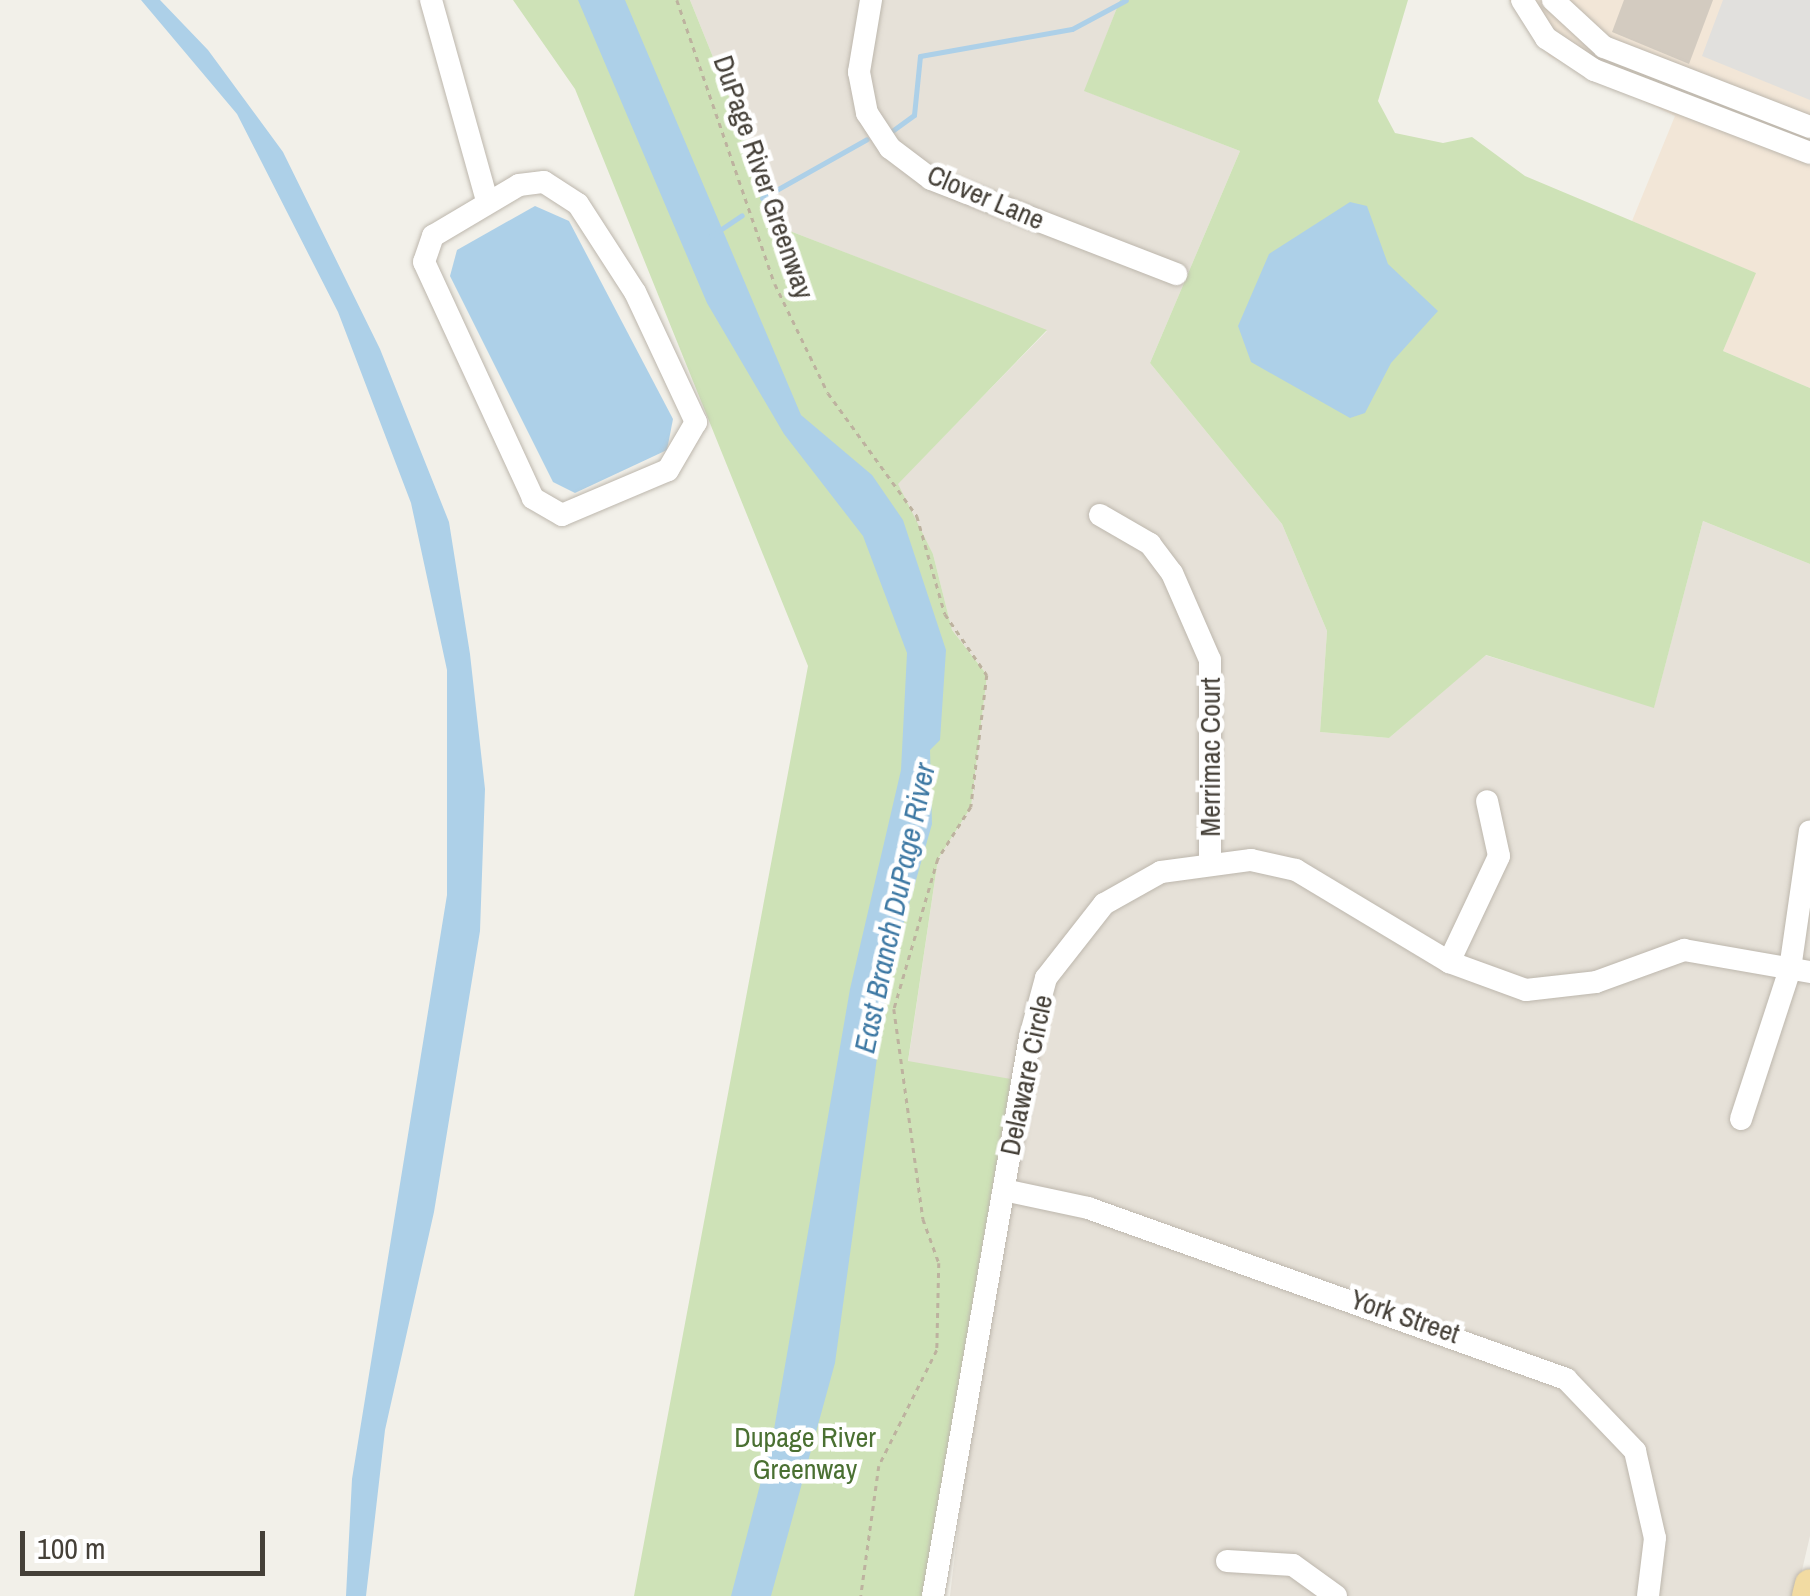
<!DOCTYPE html>
<style>
body{margin:0}
#map{position:relative;width:1810px;height:1596px;overflow:hidden;background:#f2f0e9;font-family:"Archivo Narrow",sans-serif}
div>[style]{position:absolute}
.residential>*{inset:0;background:#e6e1d8}
.commercial>*{inset:0;background:#f2e6d7}
.green>*{inset:0;background:#cee2b7}
.parking>*{inset:0;background:#e1e0dd}
.water>*{inset:0;background:#add0e8}
.stream>*{height:5px;margin:-2.5px;padding:0 2.5px;transform-origin:2.5px;border-radius:2.5px;background:#add0e8}
.building>*{inset:0;background:#d3cbc0}
.path>*{height:2.5px;margin-top:-1.25px;transform-origin:0;background:repeating-linear-gradient(90deg,#bdb29f 0 5px,transparent 0 10px)}
.roads{filter:drop-shadow(0 0 2px #bdb7ad) drop-shadow(0 0 2px #bdb7ad)}
.minor>*{height:22px;margin:-11px;padding:0 11px;transform-origin:11px;border-radius:11px;background:#fff}
.major>*{height:30px;margin:-15px;padding:0 15px;transform-origin:15px;border-radius:15px;background:#f2dba2}
span{translate:-50% -50%;white-space:nowrap;text-align:center;line-height:1.15;-webkit-text-stroke:9px #fff;paint-order:stroke}
.street-label{font-size:28px;color:#454038}
.park-label{font-size:28px;color:#4a7032}
.water-label{font-size:30px;color:#3e79a4;font-style:italic}
.scale{position:absolute;left:20px;top:1531px;width:245px;height:45px;box-sizing:border-box;border:5px solid #454038;border-top:0;padding-left:12px;font-size:30px;line-height:35px;white-space:nowrap;color:#454038;-webkit-text-stroke:8px #fff;paint-order:stroke}
</style>
<div id="map">
<div class="residential">
<div style="clip-path:polygon(690px 0,1120px 0,1085px 91px,1240px 151px,1150px 363px,1282px 524px,1327px 631px,1320px 732px,1389px 738px,1485px 655px,1654px 707px,1703px 521px,1810px 564px,1810px 1536px,1796px 1596px,950px 1596px,973px 1402px,1030px 1083px,908px 1062px,938px 859px,971px 807px,987px 675px,952px 630px,933px 554px,897px 484px,1047px 331px,782px 228px)"></div>
</div>
<div class="commercial">
<div style="clip-path:polygon(1509px 0,1810px 0,1810px 388px,1723px 351px,1755px 273px,1632px 221px,1675px 116px,1549px 56px)"></div>
</div>
<div class="green">
<div style="clip-path:polygon(513px 0,690px 0,782px 228px,1047px 330px,898px 484px,933px 554px,952px 630px,987px 675px,971px 807px,938px 859px,908px 1061px,1011px 1079px,922px 1596px,634px 1596px,808px 666px,575px 89px)"></div>
<div style="clip-path:polygon(1120px 0,1408px 0,1378px 101px,1395px 133px,1443px 143px,1472px 137px,1525px 176px,1756px 273px,1723px 351px,1810px 388px,1810px 564px,1703px 521px,1654px 708px,1486px 655px,1389px 738px,1320px 732px,1327px 631px,1282px 524px,1150px 363px,1240px 151px,1084px 91px)"></div>
</div>
<div class="parking">
<div style="clip-path:polygon(1723px 0,1810px 0,1810px 100px,1702px 56px)"></div>
</div>
<div class="water">
<div style="clip-path:polygon(141px 0,160px 0,208px 50px,283px 152px,380px 349px,449px 522px,470px 654px,485px 789px,480px 931px,434px 1212px,385px 1430px,366px 1596px,346px 1596px,352px 1479px,447px 895px,447px 670px,411px 503px,338px 312px,237px 114px)"></div>
<div style="clip-path:polygon(578px 0,625px 0,801px 415px,872px 475px,903px 520px,946px 650px,940px 740px,930px 750px,932px 824px,888px 978px,835px 1363px,771px 1596px,731px 1596px,773px 1435px,850px 989px,901px 770px,907px 653px,863px 536px,784px 434px,707px 303px)"></div>
<div style="clip-path:polygon(1350px 202px,1367px 206px,1388px 264px,1438px 311px,1391px 363px,1365px 413px,1350px 418px,1251px 362px,1238px 326px,1269px 254px)"></div>
<div style="clip-path:polygon(535px 206px,569px 221px,673px 419px,667px 450px,575px 493px,553px 482px,450px 276px,457px 250px)"></div>
</div>
<div class="stream">
<div style="left:892px;top:131px;width:27px;rotate:-36deg"></div>
<div style="left:914px;top:115px;width:59px;rotate:-84.2deg"></div>
<div style="left:920px;top:56px;width:154px;rotate:-10.1deg"></div>
<div style="left:1072px;top:29px;width:61px;rotate:-28.2deg"></div>
<div style="left:762px;top:198px;width:120px;rotate:-29.3deg"></div>
<div style="left:711px;top:236px;width:37px;rotate:-34deg"></div>
</div>
<div class="building">
<div style="clip-path:polygon(1624px 0,1713px 0,1689px 64px,1612px 32px)"></div>
</div>
<div class="path">
<div style="left:677px;top:0;width:300px;rotate:71deg"></div>
<div style="left:775px;top:284px;width:121px;rotate:64.1deg"></div>
<div style="left:828px;top:393px;width:152px;rotate:54.1deg"></div>
<div style="left:917px;top:516px;width:102px;rotate:74.1deg"></div>
<div style="left:945px;top:614px;width:74px;rotate:55.5deg"></div>
<div style="left:987px;top:675px;width:133px;rotate:96.9deg"></div>
<div style="left:971px;top:807px;width:62px;rotate:122.4deg"></div>
<div style="left:938px;top:859px;width:156px;rotate:106.3deg"></div>
<div style="left:894px;top:1009px;width:212px;rotate:82.1deg"></div>
<div style="left:923px;top:1219px;width:47px;rotate:70deg"></div>
<div style="left:939px;top:1263px;width:87px;rotate:91.3deg"></div>
<div style="left:937px;top:1350px;width:130px;rotate:116.6deg"></div>
<div style="left:879px;top:1466px;width:131px;rotate:97.9deg"></div>
</div>
<div class="roads">
<div class="minor">
<div style="left:431px;top:0;width:208px;rotate:74.4deg"></div>
<div style="left:871px;top:0;width:73px;rotate:99.5deg"></div>
<div style="left:859px;top:72px;width:42px;rotate:79deg"></div>
<div style="left:867px;top:113px;width:42px;rotate:56.7deg"></div>
<div style="left:890px;top:148px;width:51px;rotate:37.1deg"></div>
<div style="left:931px;top:179px;width:263px;rotate:21.2deg"></div>
<div style="left:1522px;top:0;width:45px;rotate:57.7deg"></div>
<div style="left:1546px;top:38px;width:58px;rotate:33.7deg"></div>
<div style="left:1594px;top:70px;width:231px;rotate:21deg"></div>
<div style="left:1553px;top:0;width:69px;rotate:42.7deg"></div>
<div style="left:1604px;top:47px;width:221px;rotate:21.2deg"></div>
<div style="left:544px;top:182px;width:40px;rotate:32.9deg"></div>
<div style="left:578px;top:204px;width:105px;rotate:57.1deg"></div>
<div style="left:635px;top:292px;width:144px;rotate:64.9deg"></div>
<div style="left:696px;top:422px;width:56px;rotate:120.3deg"></div>
<div style="left:668px;top:470px;width:115px;rotate:157deg"></div>
<div style="left:562px;top:515px;width:34px;rotate:-150deg"></div>
<div style="left:533px;top:498px;width:260px;rotate:-114.8deg"></div>
<div style="left:424px;top:262px;width:28px;rotate:-71deg"></div>
<div style="left:433px;top:236px;width:100px;rotate:-30.7deg"></div>
<div style="left:519px;top:185px;width:25px;rotate:-7deg"></div>
<div style="left:1100px;top:515px;width:58px;rotate:30.1deg"></div>
<div style="left:1150px;top:544px;width:36px;rotate:53deg"></div>
<div style="left:1172px;top:573px;width:95px;rotate:66.4deg"></div>
<div style="left:1210px;top:660px;width:203px;rotate:90deg"></div>
<div style="left:1449px;top:962px;width:117px;rotate:-64.7deg"></div>
<div style="left:1499px;top:856px;width:56px;rotate:-102.3deg"></div>
<div style="left:1741px;top:1119px;width:158px;rotate:-71.9deg"></div>
<div style="left:1790px;top:969px;width:139px;rotate:-81.8deg"></div>
<div style="left:1004px;top:1190px;width:86px;rotate:12.1deg"></div>
<div style="left:1088px;top:1208px;width:508px;rotate:19.68deg"></div>
<div style="left:1566px;top:1379px;width:100px;rotate:46.2deg"></div>
<div style="left:1635px;top:1451px;width:89px;rotate:77.1deg"></div>
<div style="left:1655px;top:1538px;width:58px;rotate:96.9deg"></div>
<div style="left:1227px;top:1561px;width:66px;rotate:3.5deg"></div>
<div style="left:1293px;top:1565px;width:53px;rotate:35.8deg"></div>
<div style="left:933px;top:1596px;width:567px;rotate:-80.16deg"></div>
<div style="left:1030px;top:1037px;width:61px;rotate:-74.8deg"></div>
<div style="left:1046px;top:978px;width:94px;rotate:-51.9deg"></div>
<div style="left:1104px;top:904px;width:65px;rotate:-29.3deg"></div>
<div style="left:1161px;top:872px;width:91px;rotate:-7.6deg"></div>
<div style="left:1251px;top:860px;width:46px;rotate:12.5deg"></div>
<div style="left:1296px;top:870px;width:179px;rotate:31deg"></div>
<div style="left:1449px;top:962px;width:82px;rotate:20deg"></div>
<div style="left:1526px;top:990px;width:70px;rotate:-6.5deg"></div>
<div style="left:1596px;top:982px;width:94px;rotate:-20deg"></div>
<div style="left:1684px;top:950px;width:128px;rotate:9.9deg"></div>
</div>
<div class="major">
<div style="left:1807px;top:1596px;width:12px;rotate:-76deg"></div>
</div>
</div>
<div class="street-label">
<span style="left:764px;top:177px;rotate:71deg">DuPage River Greenway</span>
<span style="left:986px;top:197px;rotate:23deg">Clover Lane</span>
<span style="left:1210px;top:757px;rotate:-90deg">Merrimac Court</span>
<span style="left:1026px;top:1075px;rotate:-78deg">Delaware Circle</span>
<span style="left:1405px;top:1316px;rotate:19deg">York Street</span>
</div>
<div class="park-label">
<span style="left:805px;top:1453px">Dupage River<br>Greenway</span>
</div>
<div class="water-label">
<span style="left:894px;top:908px;rotate:-78deg">East Branch DuPage River</span>
</div>
<div class="scale">100 m</div>
</div>
